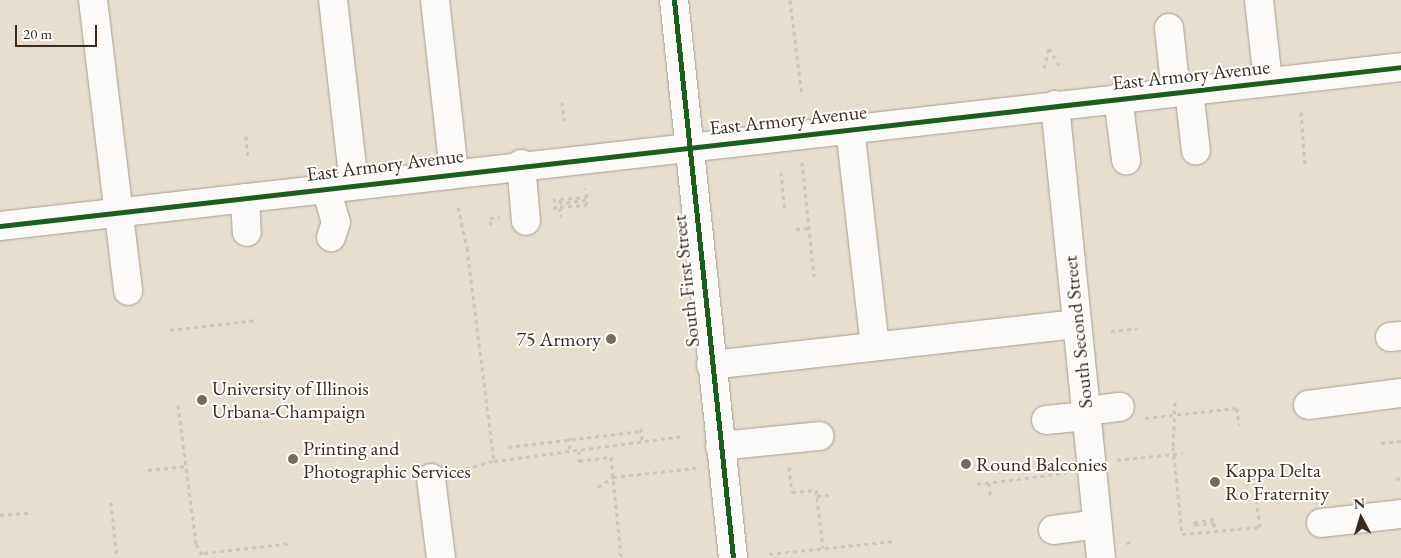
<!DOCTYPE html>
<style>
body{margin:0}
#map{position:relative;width:1401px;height:558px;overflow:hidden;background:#e6dece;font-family:"EB Garamond",serif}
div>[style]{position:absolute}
.path>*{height:3px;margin-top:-1.5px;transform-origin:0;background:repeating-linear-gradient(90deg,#cac7c3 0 4px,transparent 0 8px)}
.roads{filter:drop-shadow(0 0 1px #a59e93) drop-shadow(0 0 1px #a59e93)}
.minor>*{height:28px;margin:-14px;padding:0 14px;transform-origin:14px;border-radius:14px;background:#fbfaf8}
.cycleway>*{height:5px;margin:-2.5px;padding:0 2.5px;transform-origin:2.5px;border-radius:2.5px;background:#1b5e20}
.dots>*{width:14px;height:14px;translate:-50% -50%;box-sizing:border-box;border:2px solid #fff;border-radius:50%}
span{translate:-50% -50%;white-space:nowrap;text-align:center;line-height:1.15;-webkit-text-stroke:4px #fff;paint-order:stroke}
.street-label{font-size:20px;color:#3b2a1e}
.poi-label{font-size:20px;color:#3b2a1e}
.right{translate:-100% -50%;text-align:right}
.left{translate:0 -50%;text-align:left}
.north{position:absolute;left:1336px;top:493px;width:50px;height:50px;-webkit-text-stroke:4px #fff;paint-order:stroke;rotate:354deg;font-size:14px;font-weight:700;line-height:20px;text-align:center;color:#3b2a1e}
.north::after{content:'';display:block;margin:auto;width:18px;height:22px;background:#3b2a1e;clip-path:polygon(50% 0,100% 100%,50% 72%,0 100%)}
.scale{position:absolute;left:15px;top:25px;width:82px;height:22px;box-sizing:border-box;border:2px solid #3b2a1e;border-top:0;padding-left:6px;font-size:15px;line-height:18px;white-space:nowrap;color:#3b2a1e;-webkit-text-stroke:4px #fff;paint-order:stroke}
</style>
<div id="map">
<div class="path">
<div style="left:790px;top:0;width:96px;rotate:82.8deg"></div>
<div style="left:1044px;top:68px;width:21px;rotate:-76deg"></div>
<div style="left:1049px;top:48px;width:22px;rotate:60deg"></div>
<div style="left:562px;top:102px;width:19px;rotate:84deg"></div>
<div style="left:1301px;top:112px;width:55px;rotate:85.8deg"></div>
<div style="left:246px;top:136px;width:21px;rotate:85deg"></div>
<div style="left:802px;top:162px;width:115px;rotate:84deg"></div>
<div style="left:781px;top:172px;width:40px;rotate:84.3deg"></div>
<div style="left:554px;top:198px;width:10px;rotate:79deg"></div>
<div style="left:458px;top:207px;width:42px;rotate:77.6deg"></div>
<div style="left:467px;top:248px;width:215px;rotate:82.8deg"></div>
<div style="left:560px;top:207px;width:27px;rotate:-4deg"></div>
<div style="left:587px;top:205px;width:5px;rotate:-101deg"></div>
<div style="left:586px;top:200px;width:26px;rotate:173deg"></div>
<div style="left:560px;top:203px;width:4px;rotate:-90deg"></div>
<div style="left:560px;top:199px;width:27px;rotate:-4deg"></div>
<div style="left:587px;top:197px;width:9px;rotate:-103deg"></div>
<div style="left:553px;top:208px;width:7px;rotate:-8deg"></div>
<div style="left:560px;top:207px;width:10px;rotate:84deg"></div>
<div style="left:491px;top:225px;width:7px;rotate:-98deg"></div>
<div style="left:490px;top:218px;width:10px;rotate:-6deg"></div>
<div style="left:796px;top:229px;width:13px;rotate:-4deg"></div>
<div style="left:170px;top:330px;width:88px;rotate:-6.6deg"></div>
<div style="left:1111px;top:331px;width:27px;rotate:-6deg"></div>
<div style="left:1175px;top:402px;width:45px;rotate:92.5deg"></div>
<div style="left:1173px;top:447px;width:87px;rotate:84.1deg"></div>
<div style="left:1182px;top:534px;width:78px;rotate:-5.1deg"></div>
<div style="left:1260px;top:527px;width:51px;rotate:-97.8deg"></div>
<div style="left:178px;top:405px;width:140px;rotate:82.6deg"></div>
<div style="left:196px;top:544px;width:16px;rotate:60deg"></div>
<div style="left:1145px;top:418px;width:93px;rotate:-6.2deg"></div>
<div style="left:1237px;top:408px;width:17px;rotate:83deg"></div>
<div style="left:641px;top:428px;width:14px;rotate:86deg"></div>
<div style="left:569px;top:437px;width:14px;rotate:86deg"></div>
<div style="left:1381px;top:443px;width:20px;rotate:-6deg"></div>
<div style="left:508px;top:447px;width:134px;rotate:-6.9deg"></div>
<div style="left:579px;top:451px;width:10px;rotate:90deg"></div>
<div style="left:579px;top:461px;width:32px;rotate:-7deg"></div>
<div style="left:611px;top:457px;width:101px;rotate:84.3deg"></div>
<div style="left:1117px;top:460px;width:66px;rotate:-6.1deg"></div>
<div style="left:789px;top:467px;width:25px;rotate:83deg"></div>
<div style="left:792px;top:492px;width:24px;rotate:-5deg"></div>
<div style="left:816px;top:490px;width:58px;rotate:83.1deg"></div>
<div style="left:148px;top:470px;width:38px;rotate:-6deg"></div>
<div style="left:458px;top:471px;width:37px;rotate:-16deg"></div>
<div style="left:494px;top:461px;width:191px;rotate:-7.5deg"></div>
<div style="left:1396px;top:479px;width:5px;rotate:-11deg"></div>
<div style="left:989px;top:483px;width:12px;rotate:85deg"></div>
<div style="left:977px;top:484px;width:89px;rotate:-7.1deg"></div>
<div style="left:598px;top:487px;width:18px;rotate:-34deg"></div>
<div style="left:613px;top:477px;width:83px;rotate:-6.2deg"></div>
<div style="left:817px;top:496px;width:12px;rotate:-5deg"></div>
<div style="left:111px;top:502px;width:56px;rotate:83.9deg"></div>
<div style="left:0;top:515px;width:28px;rotate:-4deg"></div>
<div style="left:1214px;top:519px;width:20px;rotate:171deg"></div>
<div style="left:1194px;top:522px;width:3px;rotate:72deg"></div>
<div style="left:1195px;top:525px;width:19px;rotate:-6deg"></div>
<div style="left:1214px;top:523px;width:8px;rotate:83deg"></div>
<div style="left:1126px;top:543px;width:8px;rotate:-7deg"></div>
<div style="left:204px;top:553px;width:88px;rotate:-6.6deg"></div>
<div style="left:769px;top:554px;width:126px;rotate:-5.9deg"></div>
</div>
<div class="roads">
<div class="minor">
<div style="left:93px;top:0;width:293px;rotate:83.1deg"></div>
<div style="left:333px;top:0;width:186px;rotate:83.5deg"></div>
<div style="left:435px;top:0;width:172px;rotate:83.7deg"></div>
<div style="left:674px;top:0;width:561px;rotate:83.96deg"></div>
<div style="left:1259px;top:0;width:82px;rotate:83.7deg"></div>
<div style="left:1169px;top:28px;width:64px;rotate:83.8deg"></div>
<div style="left:1189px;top:90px;width:61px;rotate:83.5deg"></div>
<div style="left:1118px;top:98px;width:63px;rotate:82.6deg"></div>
<div style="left:1055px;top:105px;width:455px;rotate:84.2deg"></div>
<div style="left:850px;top:128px;width:219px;rotate:83.5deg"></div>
<div style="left:521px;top:164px;width:57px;rotate:85deg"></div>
<div style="left:326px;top:188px;width:35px;rotate:74deg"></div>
<div style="left:336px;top:222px;width:16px;rotate:108deg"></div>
<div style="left:245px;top:198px;width:34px;rotate:87deg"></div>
<div style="left:0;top:226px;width:1410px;rotate:-6.47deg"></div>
<div style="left:1390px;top:337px;width:11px;rotate:-5deg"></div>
<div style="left:711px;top:365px;width:368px;rotate:-6.4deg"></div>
<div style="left:1308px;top:405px;width:94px;rotate:-7.4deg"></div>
<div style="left:1086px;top:411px;width:34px;rotate:-7deg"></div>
<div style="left:1046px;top:420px;width:41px;rotate:-5.6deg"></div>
<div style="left:720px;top:446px;width:100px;rotate:-5.7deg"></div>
<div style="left:431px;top:478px;width:81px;rotate:82.9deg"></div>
<div style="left:1321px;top:523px;width:81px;rotate:-6.4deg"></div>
<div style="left:1053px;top:530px;width:45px;rotate:-7.6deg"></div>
</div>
</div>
<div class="cycleway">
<div style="left:674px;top:0;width:561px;rotate:83.96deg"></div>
<div style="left:0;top:226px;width:1410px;rotate:-6.47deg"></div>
</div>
<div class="dots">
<div style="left:611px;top:339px;background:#77695c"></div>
<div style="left:202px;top:400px;background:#77695c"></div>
<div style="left:293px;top:459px;background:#77695c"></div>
<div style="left:966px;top:464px;background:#77695c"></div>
<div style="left:1215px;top:482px;background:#77695c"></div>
</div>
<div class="street-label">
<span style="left:1191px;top:75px;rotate:-6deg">East Armory Avenue</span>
<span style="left:788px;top:120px;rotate:-6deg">East Armory Avenue</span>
<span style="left:385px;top:165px;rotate:-7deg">East Armory Avenue</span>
<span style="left:686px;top:281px;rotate:-96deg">South First Street</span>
<span style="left:1078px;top:332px;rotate:-96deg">South Second Street</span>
</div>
<div class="poi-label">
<span class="right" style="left:601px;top:339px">75 Armory</span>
<span class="left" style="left:212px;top:400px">University of Illinois<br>Urbana-Champaign</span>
<span class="left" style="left:303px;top:460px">Printing and<br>Photographic Services</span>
<span class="left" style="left:976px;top:464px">Round Balconies</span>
<span class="left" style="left:1225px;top:482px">Kappa Delta<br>Ro Fraternity</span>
</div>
<div class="north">N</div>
<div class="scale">20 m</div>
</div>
